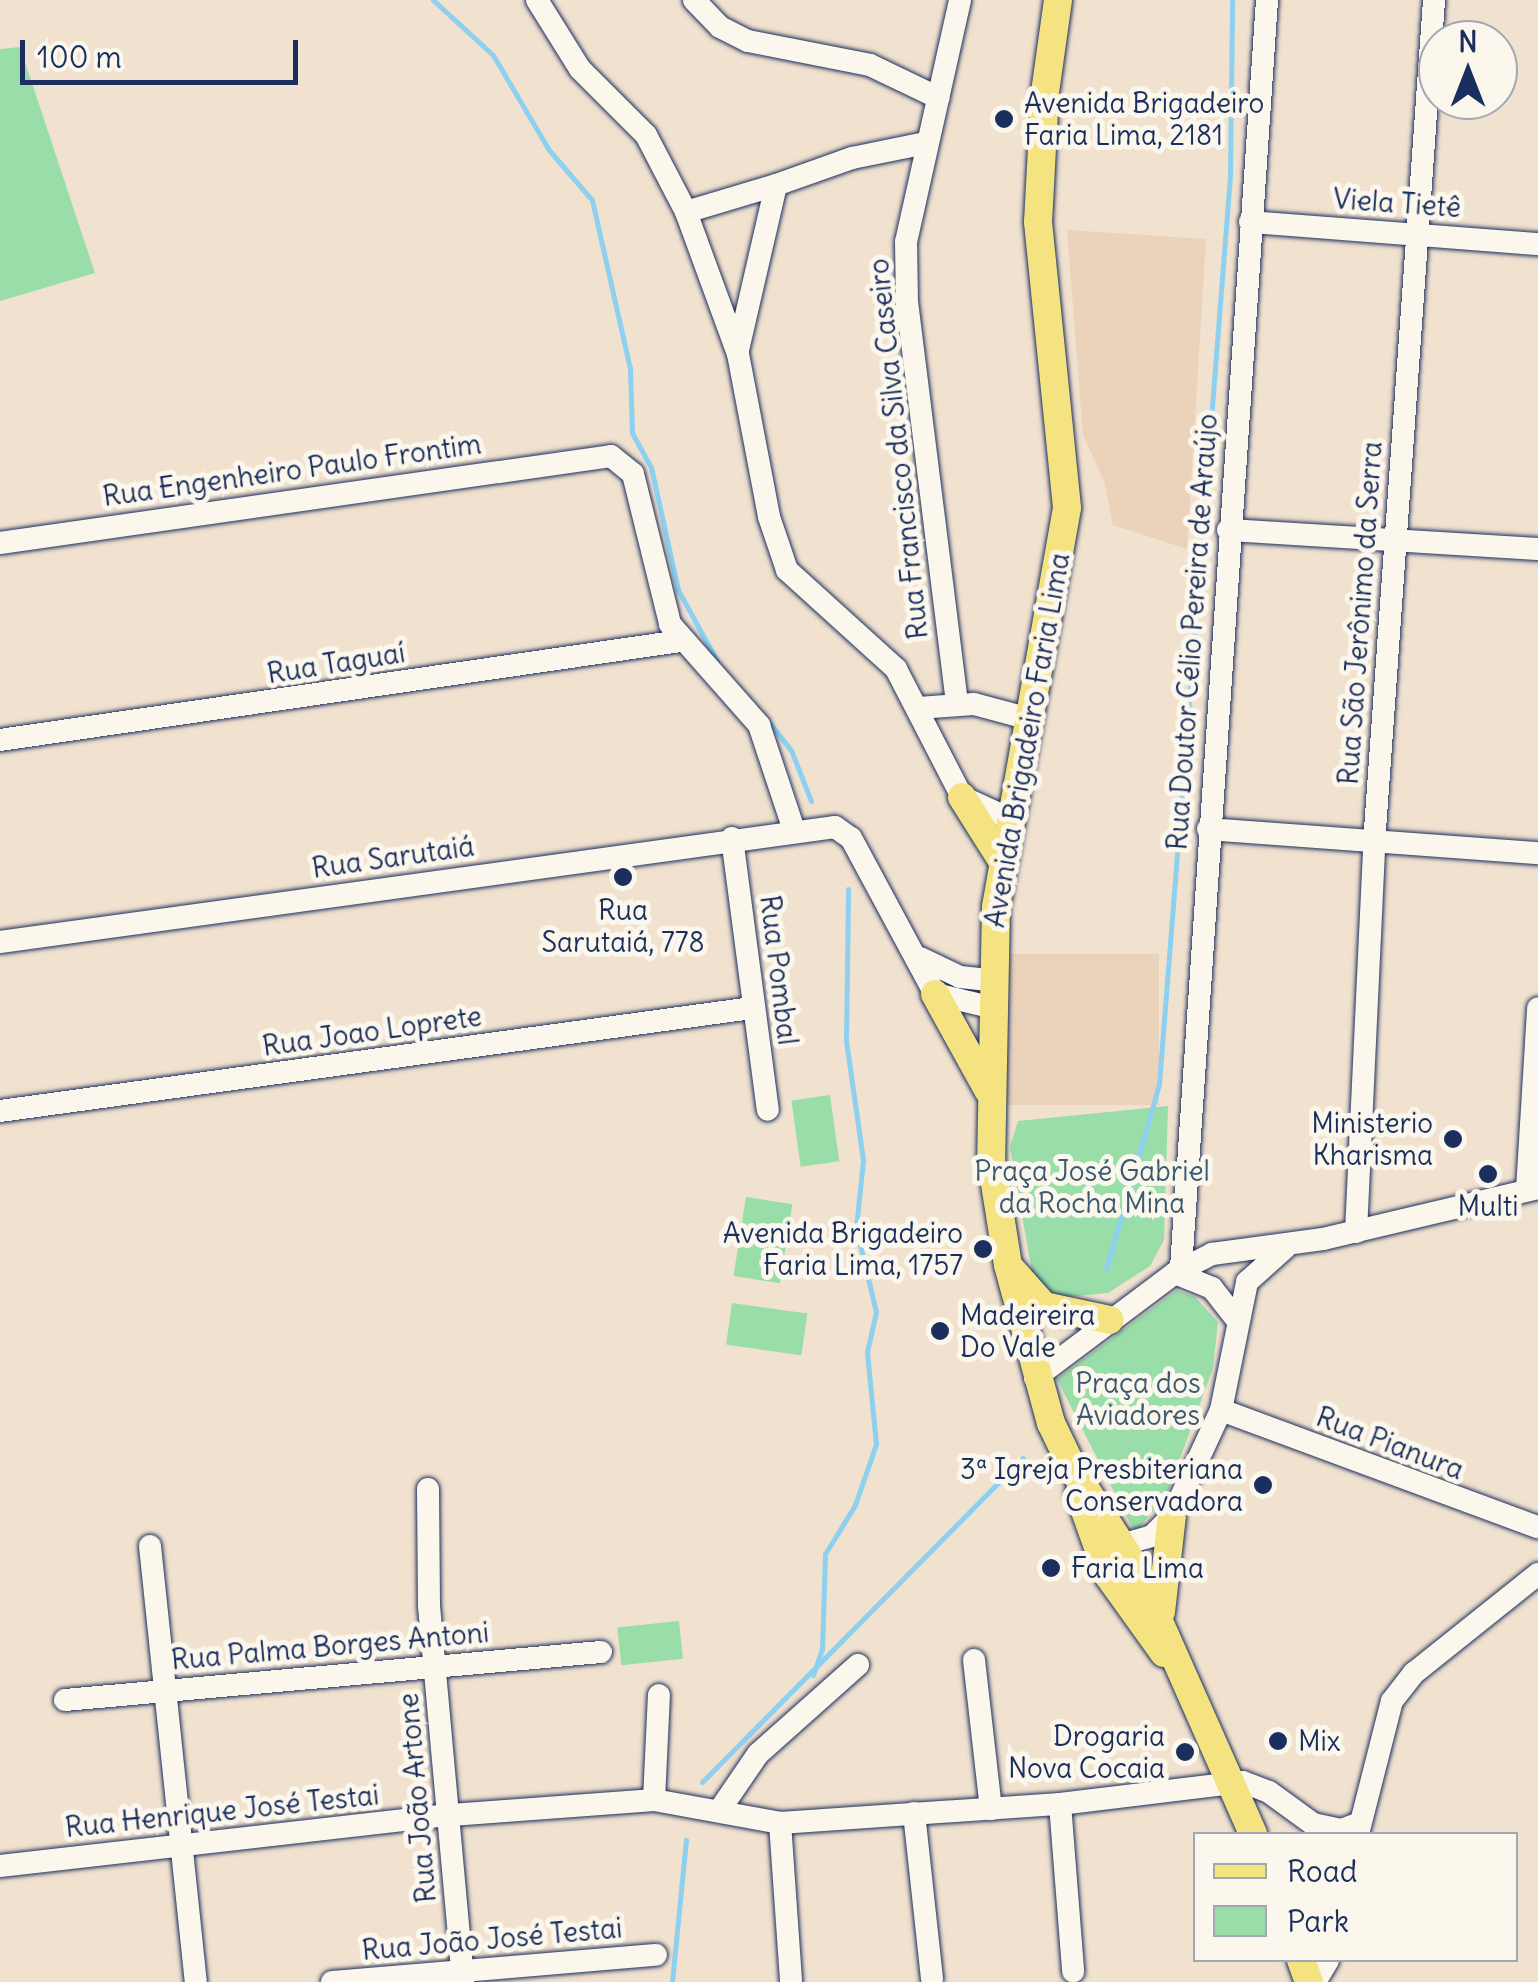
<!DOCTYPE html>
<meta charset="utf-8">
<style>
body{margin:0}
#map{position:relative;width:1538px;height:1982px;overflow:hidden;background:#f1e1cf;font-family:Delius,sans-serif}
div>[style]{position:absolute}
.built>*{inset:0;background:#ead2bb;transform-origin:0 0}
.green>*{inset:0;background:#99dda9;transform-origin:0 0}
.stream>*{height:5px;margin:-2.5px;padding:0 2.5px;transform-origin:2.5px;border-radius:2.5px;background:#8dd0ef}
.roads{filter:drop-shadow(0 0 2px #1b2f5e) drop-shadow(0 0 2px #1b2f5e)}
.minor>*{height:22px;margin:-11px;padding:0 11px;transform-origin:11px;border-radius:11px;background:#fbf7ec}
.major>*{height:28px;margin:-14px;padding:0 14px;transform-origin:14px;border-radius:14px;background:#f5e382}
.dots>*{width:28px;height:28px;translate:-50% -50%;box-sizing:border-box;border:5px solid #fbf7ec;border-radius:50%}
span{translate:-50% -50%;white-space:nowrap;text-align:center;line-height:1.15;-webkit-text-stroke:10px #fbf7ec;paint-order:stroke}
.poi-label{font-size:28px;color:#1b2f5e}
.left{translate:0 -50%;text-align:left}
.right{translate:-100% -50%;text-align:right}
.street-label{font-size:28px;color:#1b2f5e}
.park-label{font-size:28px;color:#3a5a71}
.legend{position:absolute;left:1193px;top:1832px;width:325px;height:130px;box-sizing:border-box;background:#fbf7ec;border:2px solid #a1a7b3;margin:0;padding:12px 18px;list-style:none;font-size:30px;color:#1b2f5e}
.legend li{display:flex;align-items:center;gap:20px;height:50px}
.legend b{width:50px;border:2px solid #a1a7b3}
.north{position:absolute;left:1418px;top:20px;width:100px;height:100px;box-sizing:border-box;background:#fbf7ec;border:2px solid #a1a7b3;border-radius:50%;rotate:0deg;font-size:28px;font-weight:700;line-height:40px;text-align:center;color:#1b2f5e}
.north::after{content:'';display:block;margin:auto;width:35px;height:45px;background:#1b2f5e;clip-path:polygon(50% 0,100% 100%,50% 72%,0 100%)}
.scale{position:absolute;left:20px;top:40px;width:278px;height:45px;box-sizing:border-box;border:5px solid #1b2f5e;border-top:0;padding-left:12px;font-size:30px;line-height:35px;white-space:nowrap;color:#1b2f5e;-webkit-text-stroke:8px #fbf7ec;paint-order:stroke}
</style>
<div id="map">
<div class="built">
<div style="clip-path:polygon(1067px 230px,1206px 239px,1187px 549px,1113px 525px,1104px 481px,1083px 435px)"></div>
<div style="left:1005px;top:954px;width:154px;height:151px"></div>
</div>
<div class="green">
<div style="clip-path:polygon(20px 47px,95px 273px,0 301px,0 49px)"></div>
<div style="left:830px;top:1095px;width:67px;height:39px;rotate:82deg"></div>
<div style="clip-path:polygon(1168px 1106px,1164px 1240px,1150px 1266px,1108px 1293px,1055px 1298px,1032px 1272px,1010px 1147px,1018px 1121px)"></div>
<div style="left:746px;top:1197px;width:47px;height:80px;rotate:9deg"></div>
<div style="clip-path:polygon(1177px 1290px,1195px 1297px,1218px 1322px,1213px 1368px,1167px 1494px,1135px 1533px,1057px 1379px)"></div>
<div style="left:732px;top:1303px;width:76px;height:42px;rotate:8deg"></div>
<div style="left:679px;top:1621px;width:38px;height:62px;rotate:84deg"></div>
</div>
<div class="stream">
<div style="left:433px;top:0;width:81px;rotate:42.5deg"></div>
<div style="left:493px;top:55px;width:110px;rotate:59.5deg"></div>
<div style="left:549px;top:150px;width:66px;rotate:49.3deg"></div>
<div style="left:592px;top:200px;width:172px;rotate:77.3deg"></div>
<div style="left:630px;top:368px;width:65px;rotate:88.2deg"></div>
<div style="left:632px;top:433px;width:39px;rotate:61deg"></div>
<div style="left:651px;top:467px;width:126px;rotate:77.6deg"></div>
<div style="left:678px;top:590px;width:81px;rotate:61.2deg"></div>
<div style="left:769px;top:722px;width:36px;rotate:52deg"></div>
<div style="left:791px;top:750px;width:55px;rotate:68.6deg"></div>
<div style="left:1106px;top:1269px;width:192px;rotate:-74deg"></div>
<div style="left:1159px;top:1084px;width:912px;rotate:-85.53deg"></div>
<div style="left:1230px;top:175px;width:175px;rotate:-89.3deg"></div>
<div style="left:813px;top:1675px;width:28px;rotate:-71deg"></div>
<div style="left:822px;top:1649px;width:95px;rotate:-88.2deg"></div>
<div style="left:825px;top:1554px;width:57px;rotate:-58.5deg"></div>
<div style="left:855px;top:1505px;width:65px;rotate:-71deg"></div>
<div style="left:876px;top:1444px;width:92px;rotate:-95.6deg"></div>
<div style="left:867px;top:1352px;width:41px;rotate:-77.3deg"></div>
<div style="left:876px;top:1312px;width:86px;rotate:-103.4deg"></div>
<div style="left:856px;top:1228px;width:68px;rotate:-84.1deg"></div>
<div style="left:863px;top:1160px;width:121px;rotate:-98.1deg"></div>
<div style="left:846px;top:1040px;width:151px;rotate:-89.2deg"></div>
<div style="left:702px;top:1782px;width:456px;rotate:-45.3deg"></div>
<div style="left:672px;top:1982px;width:143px;rotate:-84.4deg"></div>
</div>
<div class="roads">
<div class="minor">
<div style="left:537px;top:0;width:81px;rotate:58.1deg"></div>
<div style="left:580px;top:69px;width:93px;rotate:45deg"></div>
<div style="left:646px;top:135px;width:87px;rotate:62.5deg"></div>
<div style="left:686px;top:212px;width:151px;rotate:69.9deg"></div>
<div style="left:738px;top:354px;width:166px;rotate:79.2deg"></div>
<div style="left:769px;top:517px;width:56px;rotate:71.2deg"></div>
<div style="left:787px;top:570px;width:147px;rotate:42.2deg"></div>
<div style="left:896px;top:669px;width:144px;rotate:62.7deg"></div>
<div style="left:962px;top:797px;width:53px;rotate:24.6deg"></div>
<div style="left:694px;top:0;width:37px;rotate:46deg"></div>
<div style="left:720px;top:27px;width:31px;rotate:27deg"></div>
<div style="left:748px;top:41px;width:124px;rotate:11.1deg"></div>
<div style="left:870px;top:65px;width:76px;rotate:25.6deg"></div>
<div style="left:686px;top:212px;width:94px;rotate:-16.7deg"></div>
<div style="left:1250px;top:222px;width:289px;rotate:4.4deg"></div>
<div style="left:738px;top:350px;width:169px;rotate:-77deg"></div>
<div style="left:776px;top:185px;width:81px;rotate:-19.6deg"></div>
<div style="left:852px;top:158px;width:76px;rotate:-11.5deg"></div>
<div style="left:1228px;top:530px;width:311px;rotate:3.5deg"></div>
<div style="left:0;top:543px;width:617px;rotate:-8.1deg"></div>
<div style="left:611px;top:456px;width:28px;rotate:39deg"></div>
<div style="left:633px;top:474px;width:154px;rotate:76.1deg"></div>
<div style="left:670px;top:624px;width:135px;rotate:48.6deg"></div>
<div style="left:759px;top:725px;width:111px;rotate:71.6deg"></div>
<div style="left:957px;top:703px;width:402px;rotate:-97.1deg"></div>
<div style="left:907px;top:304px;width:62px;rotate:-90.9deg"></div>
<div style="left:906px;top:242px;width:248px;rotate:-77.4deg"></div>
<div style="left:918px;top:708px;width:56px;rotate:-4.1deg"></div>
<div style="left:974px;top:704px;width:58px;rotate:15deg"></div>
<div style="left:0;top:740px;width:687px;rotate:-8.28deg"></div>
<div style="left:1208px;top:829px;width:331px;rotate:4.2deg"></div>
<div style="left:732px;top:838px;width:274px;rotate:82.5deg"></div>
<div style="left:0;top:942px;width:843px;rotate:-7.84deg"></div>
<div style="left:835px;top:827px;width:19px;rotate:35deg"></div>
<div style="left:851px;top:838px;width:177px;rotate:61.7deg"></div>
<div style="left:935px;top:994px;width:57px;rotate:13.3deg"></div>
<div style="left:920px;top:958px;width:44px;rotate:25.4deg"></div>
<div style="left:960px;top:977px;width:31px;rotate:6deg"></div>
<div style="left:0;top:1111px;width:759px;rotate:-7.8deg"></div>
<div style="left:1527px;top:1190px;width:182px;rotate:-86.5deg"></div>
<div style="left:1356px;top:1232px;width:388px;rotate:-87.3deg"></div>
<div style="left:1374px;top:844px;width:846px;rotate:-85.93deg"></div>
<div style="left:1181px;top:1268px;width:1271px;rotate:-86.12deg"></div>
<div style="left:1175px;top:1273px;width:40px;rotate:22deg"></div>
<div style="left:1212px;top:1288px;width:39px;rotate:52deg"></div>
<div style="left:1035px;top:1378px;width:175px;rotate:-36.9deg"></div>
<div style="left:1175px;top:1273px;width:42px;rotate:-27.2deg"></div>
<div style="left:1212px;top:1254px;width:112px;rotate:-7.7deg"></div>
<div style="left:1323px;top:1239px;width:221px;rotate:-13.3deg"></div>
<div style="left:1221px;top:1410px;width:338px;rotate:20.3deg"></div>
<div style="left:428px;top:1489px;width:117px;rotate:89.5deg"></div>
<div style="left:429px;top:1606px;width:378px;rotate:84.8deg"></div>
<div style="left:150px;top:1546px;width:438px;rotate:84deg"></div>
<div style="left:1107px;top:1549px;width:47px;rotate:-16.1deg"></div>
<div style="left:1152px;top:1536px;width:28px;rotate:-45deg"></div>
<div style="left:1172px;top:1516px;width:117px;rotate:-65.2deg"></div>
<div style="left:1221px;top:1410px;width:131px;rotate:-78.5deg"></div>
<div style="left:1247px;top:1282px;width:52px;rotate:-41.9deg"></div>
<div style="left:974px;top:1660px;width:150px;rotate:83.5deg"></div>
<div style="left:65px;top:1700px;width:538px;rotate:-5.12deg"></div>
<div style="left:654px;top:1800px;width:105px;rotate:-87.3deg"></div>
<div style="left:1060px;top:1804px;width:168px;rotate:85.5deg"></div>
<div style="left:719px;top:1811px;width:69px;rotate:-55.6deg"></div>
<div style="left:758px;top:1754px;width:134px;rotate:-41.7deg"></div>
<div style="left:914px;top:1813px;width:167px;rotate:83.8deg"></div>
<div style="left:780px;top:1823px;width:159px;rotate:86deg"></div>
<div style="left:1358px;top:1834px;width:137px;rotate:-75.7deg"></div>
<div style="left:1392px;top:1701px;width:36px;rotate:-52deg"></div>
<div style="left:1414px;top:1673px;width:159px;rotate:-38.6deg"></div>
<div style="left:0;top:1866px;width:454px;rotate:-6.5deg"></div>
<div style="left:451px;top:1815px;width:204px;rotate:-4.2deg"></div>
<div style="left:654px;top:1800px;width:128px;rotate:10.3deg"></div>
<div style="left:780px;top:1823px;width:281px;rotate:-3.9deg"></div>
<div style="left:1060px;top:1804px;width:184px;rotate:-6.9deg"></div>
<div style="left:1243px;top:1782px;width:28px;rotate:21deg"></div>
<div style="left:1269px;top:1792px;width:54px;rotate:36deg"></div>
<div style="left:1313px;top:1824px;width:29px;rotate:12deg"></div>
<div style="left:1341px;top:1830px;width:20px;rotate:-20deg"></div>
<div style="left:332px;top:1982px;width:325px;rotate:-4.8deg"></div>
<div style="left:1315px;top:1982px;width:26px;rotate:-59deg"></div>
</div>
<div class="major">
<div style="left:1058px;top:0;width:94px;rotate:98deg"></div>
<div style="left:1045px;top:93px;width:129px;rotate:93.1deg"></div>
<div style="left:1038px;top:222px;width:287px;rotate:84.2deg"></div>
<div style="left:1067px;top:508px;width:405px;rotate:100.1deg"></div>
<div style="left:996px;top:907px;width:252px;rotate:91.1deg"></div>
<div style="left:991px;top:1159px;width:107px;rotate:80.9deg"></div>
<div style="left:1008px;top:1265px;width:164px;rotate:74.8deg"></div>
<div style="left:1051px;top:1423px;width:53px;rotate:64.4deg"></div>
<div style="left:1074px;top:1471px;width:112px;rotate:57.4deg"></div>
<div style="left:1134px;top:1565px;width:294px;rotate:66.1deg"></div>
<div style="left:962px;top:797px;width:77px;rotate:57.8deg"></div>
<div style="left:935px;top:994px;width:110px;rotate:61.1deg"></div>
<div style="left:1012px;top:1270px;width:48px;rotate:48.4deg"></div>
<div style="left:1044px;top:1306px;width:67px;rotate:12deg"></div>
<div style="left:1079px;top:1494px;width:86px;rotate:70.3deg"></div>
<div style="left:1108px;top:1575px;width:96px;rotate:54.3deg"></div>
<div style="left:1161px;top:1612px;width:97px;rotate:-83.5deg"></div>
<div style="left:1301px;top:1960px;width:23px;rotate:70deg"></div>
</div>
</div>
<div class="dots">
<div style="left:1004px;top:119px;background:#1b2f5e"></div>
<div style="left:623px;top:877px;background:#1b2f5e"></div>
<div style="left:1453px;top:1139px;background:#1b2f5e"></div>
<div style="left:1488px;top:1174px;background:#1b2f5e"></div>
<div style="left:983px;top:1249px;background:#1b2f5e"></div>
<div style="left:940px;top:1331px;background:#1b2f5e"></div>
<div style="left:1263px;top:1485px;background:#1b2f5e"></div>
<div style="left:1051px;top:1568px;background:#1b2f5e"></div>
<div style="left:1278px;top:1741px;background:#1b2f5e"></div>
<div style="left:1185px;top:1752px;background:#1b2f5e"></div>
</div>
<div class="poi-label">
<span class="left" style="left:1024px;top:119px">Avenida Brigadeiro<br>Faria Lima, 2181</span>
<span style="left:623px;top:926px">Rua<br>Sarutaiá, 778</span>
<span class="right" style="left:1433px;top:1139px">Ministerio<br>Kharisma</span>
<span style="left:1488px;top:1206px">Multi</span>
<span class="right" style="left:963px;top:1249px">Avenida Brigadeiro<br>Faria Lima, 1757</span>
<span class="left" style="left:960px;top:1331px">Madeireira<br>Do Vale</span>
<span class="right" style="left:1243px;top:1485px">3ª Igreja Presbiteriana<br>Conservadora</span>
<span class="left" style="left:1071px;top:1568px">Faria Lima</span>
<span class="right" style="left:1165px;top:1752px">Drogaria<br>Nova Cocaia</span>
<span class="left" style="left:1298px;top:1741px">Mix</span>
</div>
<div class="street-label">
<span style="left:1397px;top:203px;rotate:4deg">Viela Tietê</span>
<span style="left:898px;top:449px;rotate:-96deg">Rua Francisco da Silva Caseiro</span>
<span style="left:292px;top:470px;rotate:-8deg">Rua Engenheiro Paulo Frontim</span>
<span style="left:1360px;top:613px;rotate:-86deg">Rua São Jerônimo da Serra</span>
<span style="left:1192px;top:632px;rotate:-86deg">Rua Doutor Célio Pereira de Araújo</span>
<span style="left:336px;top:663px;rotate:-9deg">Rua Taguaí</span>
<span style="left:1027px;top:740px;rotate:-80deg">Avenida Brigadeiro Faria Lima</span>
<span style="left:393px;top:857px;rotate:-8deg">Rua Sarutaiá</span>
<span style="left:779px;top:970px;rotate:83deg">Rua Pombal</span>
<span style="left:372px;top:1031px;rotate:-8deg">Rua Joao Loprete</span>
<span style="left:1390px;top:1443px;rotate:21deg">Rua Pianura</span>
<span style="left:330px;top:1646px;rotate:-5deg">Rua Palma Borges Antoni</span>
<span style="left:417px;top:1798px;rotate:-95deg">Rua João Artone</span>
<span style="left:222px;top:1811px;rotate:-6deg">Rua Henrique José Testai</span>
<span style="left:492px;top:1939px;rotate:-5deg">Rua João José Testai</span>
</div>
<div class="park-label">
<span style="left:1092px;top:1187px">Praça José Gabriel<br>da Rocha Mina</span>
<span style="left:1138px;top:1399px">Praça dos<br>Aviadores</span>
</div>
<ul class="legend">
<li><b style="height:12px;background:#f5e382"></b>Road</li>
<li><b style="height:28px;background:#99dda9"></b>Park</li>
</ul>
<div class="north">N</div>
<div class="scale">100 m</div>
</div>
